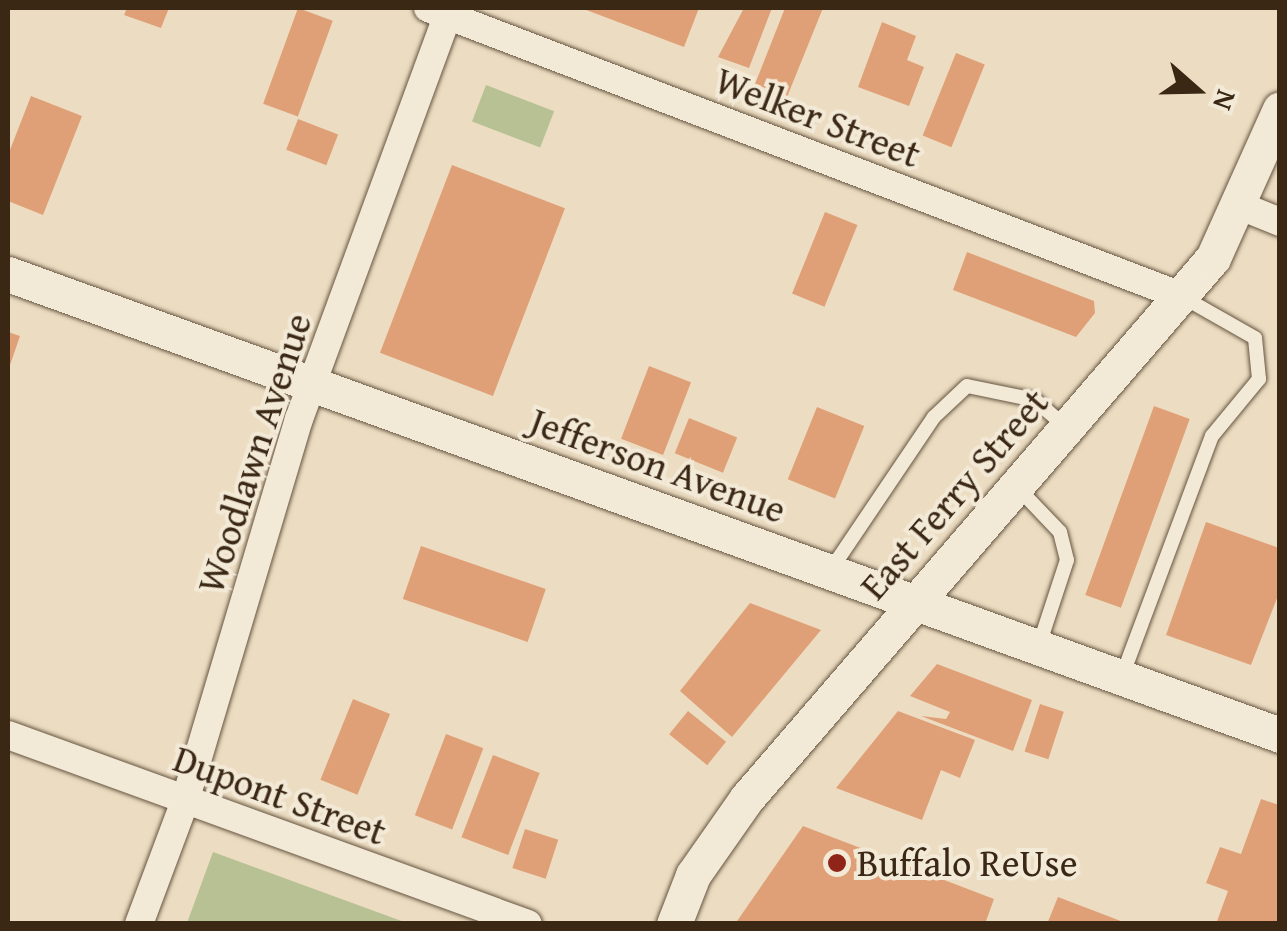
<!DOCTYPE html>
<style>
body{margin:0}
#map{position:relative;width:1287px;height:931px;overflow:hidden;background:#ecddc2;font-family:"Gentium Book Plus",serif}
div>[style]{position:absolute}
.green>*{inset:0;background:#b7c194;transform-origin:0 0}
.building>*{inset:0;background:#e0a077;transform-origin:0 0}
.roads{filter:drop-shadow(0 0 2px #665540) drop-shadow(0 0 2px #665540)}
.service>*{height:14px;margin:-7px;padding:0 7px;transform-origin:7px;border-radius:7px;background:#f3e9d7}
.minor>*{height:28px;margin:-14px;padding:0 14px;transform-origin:14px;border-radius:14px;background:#f3e9d7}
.tertiary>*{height:35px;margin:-17.5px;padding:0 17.5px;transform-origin:17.5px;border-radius:17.5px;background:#f3e9d7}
.dots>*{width:28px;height:28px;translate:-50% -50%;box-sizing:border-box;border:5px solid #f3e9d7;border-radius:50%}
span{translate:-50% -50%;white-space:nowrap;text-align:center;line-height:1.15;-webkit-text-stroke:8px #f3e9d7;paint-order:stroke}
.street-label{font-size:38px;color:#3a2815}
.poi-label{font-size:38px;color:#3a2815}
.left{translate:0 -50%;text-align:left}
.frame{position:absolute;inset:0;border:10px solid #3a2815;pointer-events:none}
.north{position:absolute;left:1147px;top:40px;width:100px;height:100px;-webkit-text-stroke:8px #f3e9d7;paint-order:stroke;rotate:110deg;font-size:28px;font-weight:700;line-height:40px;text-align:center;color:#3a2815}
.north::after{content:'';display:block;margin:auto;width:35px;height:45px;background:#3a2815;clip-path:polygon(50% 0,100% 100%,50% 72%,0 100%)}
</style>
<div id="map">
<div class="green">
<div style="left:486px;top:85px;width:73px;height:39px;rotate:21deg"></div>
<div style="clip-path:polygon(213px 852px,407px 923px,187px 923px)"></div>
</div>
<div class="building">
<div style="clip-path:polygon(127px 8px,169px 8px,161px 28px,124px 15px)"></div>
<div style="left:298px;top:8px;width:37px;height:102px;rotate:20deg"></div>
<div style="clip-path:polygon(581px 8px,699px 8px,684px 47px)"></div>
<div style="clip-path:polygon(744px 8px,772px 8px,749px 68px,718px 57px)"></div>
<div style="clip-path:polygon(785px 8px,823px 8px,787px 97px,755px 84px)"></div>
<div style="clip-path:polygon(882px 22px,916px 36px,907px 60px,924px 67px,909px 106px,858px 87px)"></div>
<div style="left:956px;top:53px;width:31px;height:89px;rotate:22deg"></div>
<div style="clip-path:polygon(31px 96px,82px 116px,43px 215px,8px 201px,8px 155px)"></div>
<div style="left:298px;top:119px;width:43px;height:33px;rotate:21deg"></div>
<div style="left:452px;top:165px;width:121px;height:201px;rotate:21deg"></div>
<div style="left:825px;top:212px;width:35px;height:88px;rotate:22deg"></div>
<div style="clip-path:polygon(967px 252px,1094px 301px,1095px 313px,1076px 337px,953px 290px)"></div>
<div style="clip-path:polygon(8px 332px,20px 336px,8px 371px)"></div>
<div style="left:649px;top:366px;width:45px;height:78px;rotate:21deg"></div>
<div style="left:1154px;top:406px;width:38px;height:201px;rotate:20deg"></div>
<div style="left:817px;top:407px;width:51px;height:78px;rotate:22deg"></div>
<div style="left:689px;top:418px;width:52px;height:38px;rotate:22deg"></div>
<div style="clip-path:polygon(1206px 522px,1279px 548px,1279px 593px,1251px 665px,1166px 635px)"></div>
<div style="left:421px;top:546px;width:132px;height:56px;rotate:19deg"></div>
<div style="clip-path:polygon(750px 603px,821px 630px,732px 737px,680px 691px)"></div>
<div style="clip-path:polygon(937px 664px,1032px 700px,1013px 751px,921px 716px,946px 719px,950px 712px,910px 696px)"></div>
<div style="left:353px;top:699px;width:40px;height:87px;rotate:22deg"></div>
<div style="left:1040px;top:704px;width:25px;height:50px;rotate:18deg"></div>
<div style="left:688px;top:711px;width:49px;height:30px;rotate:39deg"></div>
<div style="clip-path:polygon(898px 711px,975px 740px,960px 778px,941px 770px,922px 820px,836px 788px)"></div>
<div style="left:446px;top:734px;width:40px;height:87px;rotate:21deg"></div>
<div style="left:493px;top:755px;width:50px;height:88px;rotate:21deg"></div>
<div style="clip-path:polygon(1261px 799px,1279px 805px,1279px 924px,1216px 924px,1228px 891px,1206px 883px,1220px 847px,1241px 854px)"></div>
<div style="clip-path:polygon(803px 826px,994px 899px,985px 924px,735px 924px)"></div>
<div style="left:525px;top:829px;width:35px;height:41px;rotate:18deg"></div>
<div style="clip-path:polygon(1058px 897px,1126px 923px,1126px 924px,1047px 924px)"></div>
</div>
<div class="roads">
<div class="service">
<div style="left:1017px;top:487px;width:62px;rotate:46.3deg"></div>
<div style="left:1060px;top:532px;width:29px;rotate:76deg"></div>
<div style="left:1067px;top:560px;width:93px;rotate:108.2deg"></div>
<div style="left:830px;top:571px;width:186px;rotate:-56deg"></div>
<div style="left:934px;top:417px;width:45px;rotate:-43.2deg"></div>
<div style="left:967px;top:386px;width:69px;rotate:11.6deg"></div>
<div style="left:1035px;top:400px;width:41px;rotate:41.1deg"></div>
<div style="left:1121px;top:679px;width:259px;rotate:-69.5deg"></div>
<div style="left:1212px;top:436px;width:74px;rotate:-50.5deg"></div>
<div style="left:1259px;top:379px;width:41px;rotate:-95.6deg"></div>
<div style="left:1255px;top:338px;width:85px;rotate:-150.4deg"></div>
</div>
<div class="minor">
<div style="left:428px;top:8px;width:806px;rotate:20.93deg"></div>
<div style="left:1243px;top:207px;width:40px;rotate:22deg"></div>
<div style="left:8px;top:735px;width:553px;rotate:19.97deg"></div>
<div style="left:139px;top:924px;width:131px;rotate:-69.5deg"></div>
<div style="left:185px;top:801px;width:399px;rotate:-73.4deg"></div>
<div style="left:299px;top:419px;width:438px;rotate:-69.8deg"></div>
</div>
<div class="tertiary">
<div style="left:8px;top:274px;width:1353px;rotate:19.92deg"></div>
<div style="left:674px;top:924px;width:53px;rotate:-68.8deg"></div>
<div style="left:693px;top:875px;width:94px;rotate:-55deg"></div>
<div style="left:747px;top:798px;width:713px;rotate:-49.21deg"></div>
<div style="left:1213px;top:258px;width:163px;rotate:-65.8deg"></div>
</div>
</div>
<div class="dots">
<div style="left:837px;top:863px;background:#8f2418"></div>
</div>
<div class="street-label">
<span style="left:818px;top:117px;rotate:21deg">Welker Street</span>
<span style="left:254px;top:453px;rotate:-72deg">Woodlawn Avenue</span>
<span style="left:658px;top:465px;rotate:20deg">Jefferson Avenue</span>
<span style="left:954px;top:494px;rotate:-49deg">East Ferry Street</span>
<span style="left:280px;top:795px;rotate:20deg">Dupont Street</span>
</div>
<div class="poi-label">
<span class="left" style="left:857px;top:863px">Buffalo ReUse</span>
</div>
<div class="frame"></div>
<div class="north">N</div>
</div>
